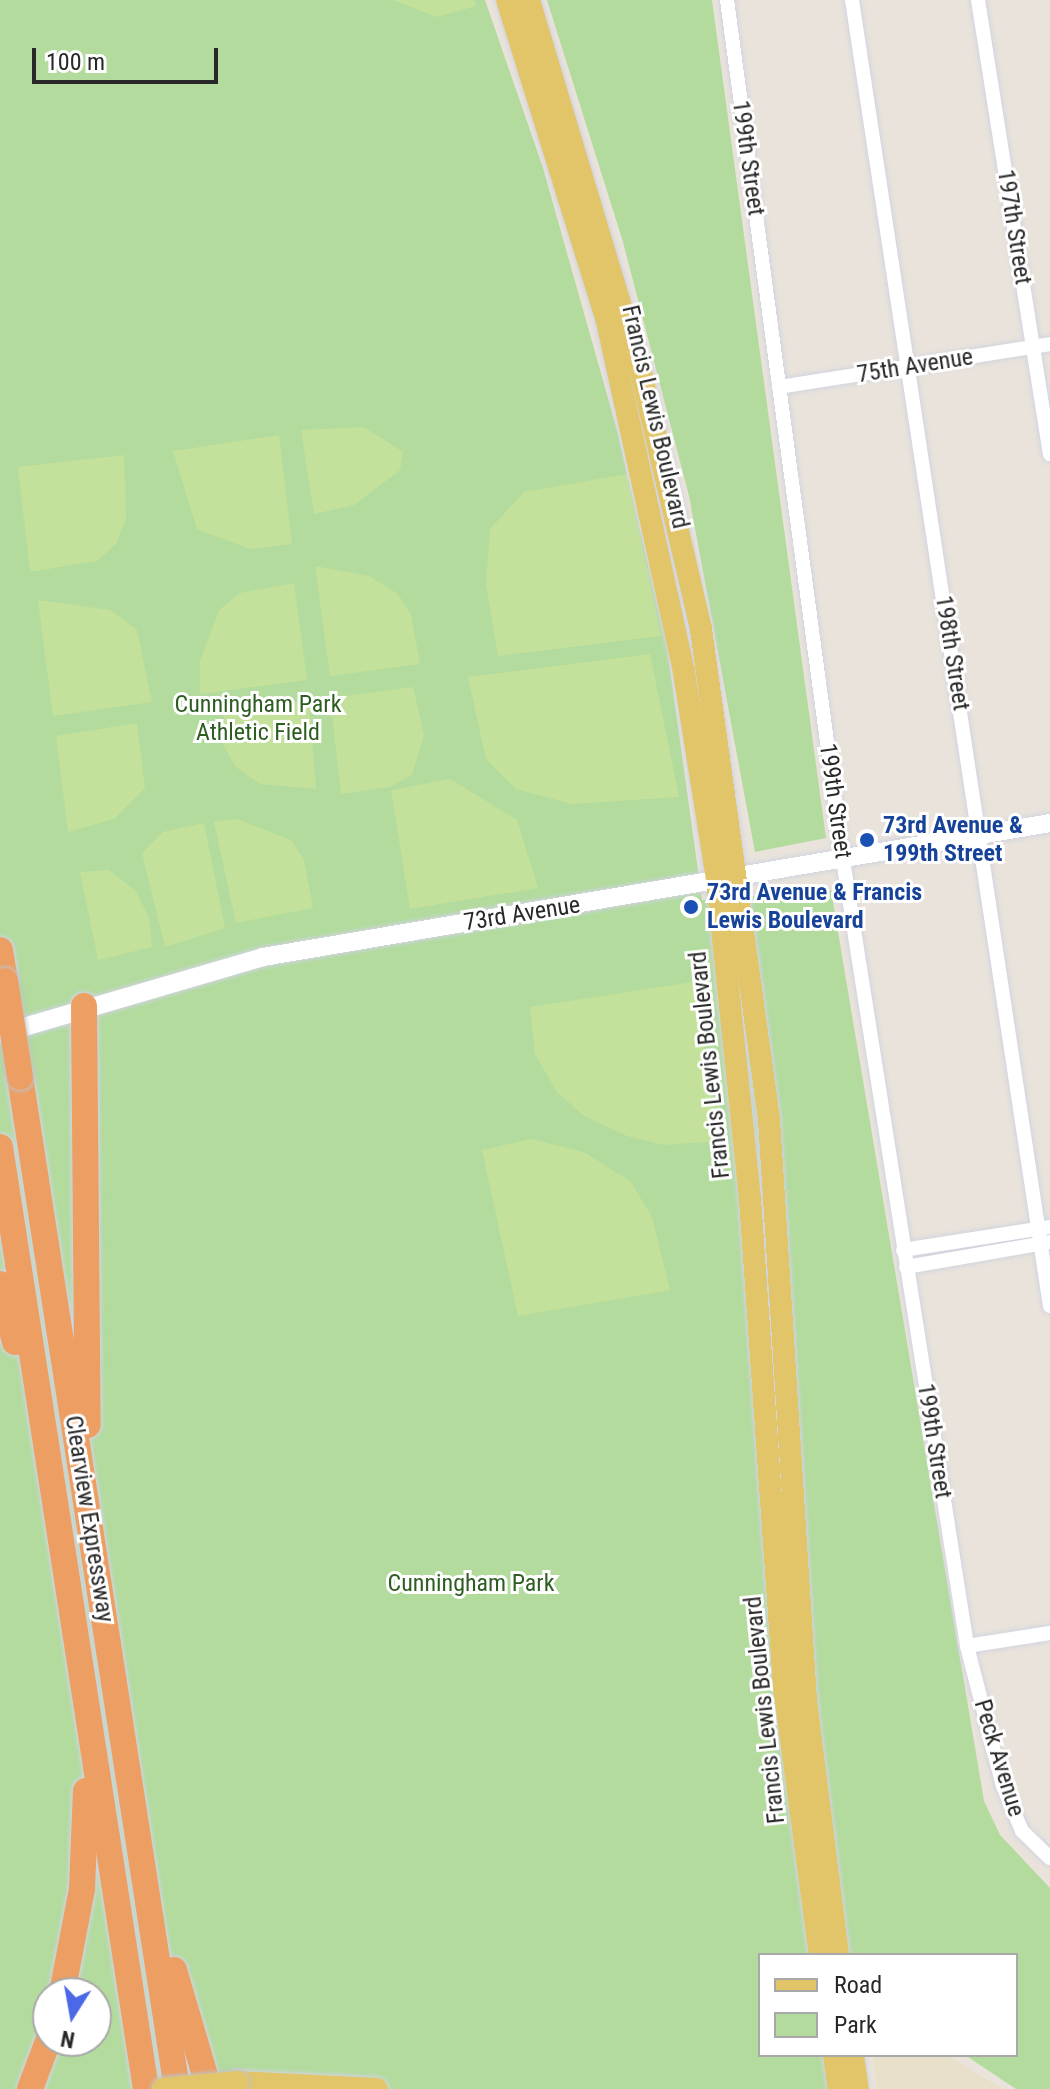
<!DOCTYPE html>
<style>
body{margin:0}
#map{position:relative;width:1050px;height:2089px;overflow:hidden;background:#e9e3db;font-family:"Roboto Condensed",sans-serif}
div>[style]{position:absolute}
.education>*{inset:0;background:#e9e0cc}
.green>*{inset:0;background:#b2db9d}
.pitch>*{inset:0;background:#c3e19a}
.roads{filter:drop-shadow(0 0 2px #d1d4e0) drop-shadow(0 0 2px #d1d4e0)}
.minor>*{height:14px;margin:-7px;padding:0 7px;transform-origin:7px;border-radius:7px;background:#fff}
.tertiary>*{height:18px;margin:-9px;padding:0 9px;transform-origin:9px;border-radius:9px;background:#fff}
.primary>*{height:22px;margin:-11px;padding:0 11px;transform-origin:11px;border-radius:11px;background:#e2c568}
.motorway>*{height:26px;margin:-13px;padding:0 13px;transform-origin:13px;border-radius:13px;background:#ed9e62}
.bridges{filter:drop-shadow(0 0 2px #c3c3c3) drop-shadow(0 0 2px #c3c3c3)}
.primary-bridge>*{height:22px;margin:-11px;padding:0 11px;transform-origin:11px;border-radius:11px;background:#e2c568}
.motorway-bridge>*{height:26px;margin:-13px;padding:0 13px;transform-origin:13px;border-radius:13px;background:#ed9e62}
.dots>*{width:22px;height:22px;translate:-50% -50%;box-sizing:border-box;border:4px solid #fff;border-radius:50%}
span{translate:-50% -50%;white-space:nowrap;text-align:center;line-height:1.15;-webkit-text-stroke:6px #fff;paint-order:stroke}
.street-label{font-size:24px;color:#282828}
.park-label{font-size:24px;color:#2d5d21}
.transit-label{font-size:24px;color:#164399;font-weight:700}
.left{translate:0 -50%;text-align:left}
.legend{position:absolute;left:758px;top:1953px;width:260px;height:104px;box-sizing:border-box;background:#fff;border:2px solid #a9a9a9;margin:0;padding:10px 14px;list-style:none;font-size:24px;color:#282828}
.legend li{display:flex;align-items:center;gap:16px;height:40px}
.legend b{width:40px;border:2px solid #a9a9a9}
.north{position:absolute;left:32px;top:1977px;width:80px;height:80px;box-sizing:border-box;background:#fff;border:2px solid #a9a9a9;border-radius:50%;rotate:191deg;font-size:22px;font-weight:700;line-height:32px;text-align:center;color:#282828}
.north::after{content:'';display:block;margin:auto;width:28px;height:36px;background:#4b68e7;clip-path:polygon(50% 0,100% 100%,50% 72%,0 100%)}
.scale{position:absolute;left:32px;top:48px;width:186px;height:36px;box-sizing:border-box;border:4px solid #282828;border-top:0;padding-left:10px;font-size:24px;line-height:28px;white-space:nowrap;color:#282828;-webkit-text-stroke:6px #fff;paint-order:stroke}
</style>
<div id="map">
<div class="education">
<div style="clip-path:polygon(872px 2055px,947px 2055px,1003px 2089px,877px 2089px)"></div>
</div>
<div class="green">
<div style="clip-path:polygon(evenodd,0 0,485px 0,543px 168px,617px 430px,667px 646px,702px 900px,831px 890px,984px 1801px,1000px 1835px,1050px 1888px,1050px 2089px,1016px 2089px,965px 2055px,1016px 2055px,1016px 1955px,760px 1955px,760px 2055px,827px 2055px,831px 2089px,0 2089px,0 0,48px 1993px,96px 1993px,96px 2041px,48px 2041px,48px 1993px)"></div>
<div style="clip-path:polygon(547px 0,712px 0,826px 838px,755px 852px,689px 496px,623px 242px)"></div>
</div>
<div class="pitch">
<div style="clip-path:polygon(393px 0,474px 0,476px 6px,437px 17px)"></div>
<div style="clip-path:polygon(364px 427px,403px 452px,400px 470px,354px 505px,314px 514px,301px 430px)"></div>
<div style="clip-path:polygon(279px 435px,292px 544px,250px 549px,197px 529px,173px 451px)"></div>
<div style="clip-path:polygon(124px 455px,126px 519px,116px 544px,97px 561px,30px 572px,18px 467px)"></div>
<div style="clip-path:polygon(627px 474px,661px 636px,498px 656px,486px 584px,490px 529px,524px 492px)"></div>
<div style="clip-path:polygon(315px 566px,369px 576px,398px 594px,411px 615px,420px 664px,330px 676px)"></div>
<div style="clip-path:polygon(294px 583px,307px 680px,200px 694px,200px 661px,219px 610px,240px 593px)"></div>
<div style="clip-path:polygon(38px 600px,110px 610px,137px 630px,152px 702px,53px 716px)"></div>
<div style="clip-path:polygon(650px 654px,679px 797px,572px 804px,516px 789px,486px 759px,468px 677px)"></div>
<div style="clip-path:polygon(413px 687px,424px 735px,412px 775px,390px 787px,341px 794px,330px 698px)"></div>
<div style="clip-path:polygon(309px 701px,316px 789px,260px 784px,236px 767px,223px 745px,224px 709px)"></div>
<div style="clip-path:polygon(137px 723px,145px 788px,114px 819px,68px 832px,56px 736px)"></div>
<div style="clip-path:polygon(450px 779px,517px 820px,538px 888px,410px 909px,391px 790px)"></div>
<div style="clip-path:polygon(237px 819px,291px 840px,304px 860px,313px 908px,236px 923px,214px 822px)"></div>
<div style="clip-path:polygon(204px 823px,225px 928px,165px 947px,142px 853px,163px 832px)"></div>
<div style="clip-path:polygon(109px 870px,135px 890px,149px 917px,152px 947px,98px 960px,80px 872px)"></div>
<div style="clip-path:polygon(693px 982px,719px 1141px,664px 1145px,627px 1136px,584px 1116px,557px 1092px,535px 1054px,530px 1007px)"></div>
<div style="clip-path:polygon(531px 1139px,584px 1152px,631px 1182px,652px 1217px,670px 1290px,518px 1316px,482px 1150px)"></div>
</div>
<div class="roads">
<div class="minor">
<div style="left:727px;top:0;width:868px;rotate:82.32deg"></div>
<div style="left:843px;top:860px;width:796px;rotate:81.03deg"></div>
<div style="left:967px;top:1646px;width:145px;rotate:75.6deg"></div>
<div style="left:1003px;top:1786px;width:49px;rotate:67.1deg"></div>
<div style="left:1022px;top:1831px;width:39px;rotate:44deg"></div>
<div style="left:852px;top:0;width:1321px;rotate:81.38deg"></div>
<div style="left:978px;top:0;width:460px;rotate:81deg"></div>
<div style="left:779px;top:387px;width:274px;rotate:-9deg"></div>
<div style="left:903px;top:1250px;width:149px;rotate:-8.9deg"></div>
<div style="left:906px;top:1267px;width:146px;rotate:-9.8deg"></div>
<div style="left:967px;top:1646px;width:84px;rotate:-8.9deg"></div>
</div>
<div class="tertiary">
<div style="left:0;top:1034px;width:274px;rotate:-16.3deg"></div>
<div style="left:263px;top:957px;width:798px;rotate:-9.66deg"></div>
</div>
<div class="primary">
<div style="left:507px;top:0;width:332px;rotate:72.7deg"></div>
<div style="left:606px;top:317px;width:364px;rotate:77.6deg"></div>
<div style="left:684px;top:673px;width:210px;rotate:80.9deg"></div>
<div style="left:717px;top:880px;width:321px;rotate:84.1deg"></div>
<div style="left:750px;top:1199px;width:496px;rotate:86deg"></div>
<div style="left:785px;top:1694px;width:263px;rotate:82.4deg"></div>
<div style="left:529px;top:0;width:389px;rotate:73.3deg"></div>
<div style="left:641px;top:373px;width:263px;rotate:76.8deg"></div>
<div style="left:701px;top:629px;width:495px;rotate:82.1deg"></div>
<div style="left:769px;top:1119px;width:583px;rotate:86.36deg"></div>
<div style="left:806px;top:1701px;width:256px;rotate:82.8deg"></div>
<div style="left:834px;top:2055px;width:34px;rotate:82deg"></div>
<div style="left:853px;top:2055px;width:34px;rotate:82deg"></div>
<div style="left:238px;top:2082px;width:139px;rotate:2.9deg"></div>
</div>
<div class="motorway">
<div style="left:0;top:950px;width:31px;rotate:81deg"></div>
<div style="left:84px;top:1006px;width:419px;rotate:89.5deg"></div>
<div style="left:20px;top:1077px;width:1024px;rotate:81.18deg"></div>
<div style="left:0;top:1147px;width:953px;rotate:81.19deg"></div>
<div style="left:0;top:1284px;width:60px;rotate:75.5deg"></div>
<div style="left:174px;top:1970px;width:124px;rotate:73.6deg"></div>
<div style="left:62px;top:1993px;width:106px;rotate:-79.1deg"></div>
<div style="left:82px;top:1889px;width:98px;rotate:-87.7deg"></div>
<div style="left:30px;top:2089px;width:51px;rotate:-69.4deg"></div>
</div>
</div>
<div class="bridges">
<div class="primary-bridge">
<div style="left:163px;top:2089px;width:75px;rotate:-5.3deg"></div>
</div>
<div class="motorway-bridge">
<div style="left:5px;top:981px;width:97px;rotate:81.1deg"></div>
</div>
</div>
<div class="dots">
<div style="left:867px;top:840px;background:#1a4fb4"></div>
<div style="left:691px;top:907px;background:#1a4fb4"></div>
</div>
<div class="street-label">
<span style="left:748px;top:158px;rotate:82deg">199th Street</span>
<span style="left:1014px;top:227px;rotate:81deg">197th Street</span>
<span style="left:915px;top:366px;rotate:-9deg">75th Avenue</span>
<span style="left:655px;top:417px;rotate:77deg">Francis Lewis Boulevard</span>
<span style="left:952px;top:653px;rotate:81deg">198th Street</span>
<span style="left:835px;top:801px;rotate:82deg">199th Street</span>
<span style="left:522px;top:914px;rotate:-9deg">73rd Avenue</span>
<span style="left:710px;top:1065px;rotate:-96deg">Francis Lewis Boulevard</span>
<span style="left:934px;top:1441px;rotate:81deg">199th Street</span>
<span style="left:89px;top:1519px;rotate:81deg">Clearview Expressway</span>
<span style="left:765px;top:1710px;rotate:-96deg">Francis Lewis Boulevard</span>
<span style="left:999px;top:1758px;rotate:73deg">Peck Avenue</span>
</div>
<div class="park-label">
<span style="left:258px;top:719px">Cunningham Park<br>Athletic Field</span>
<span style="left:471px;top:1584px">Cunningham Park</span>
</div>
<div class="transit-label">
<span class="left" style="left:883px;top:840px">73rd Avenue &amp;<br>199th Street</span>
<span class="left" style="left:707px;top:907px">73rd Avenue &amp; Francis<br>Lewis Boulevard</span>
</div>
<ul class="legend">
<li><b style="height:10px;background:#e2c568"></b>Road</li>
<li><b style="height:22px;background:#b2db9d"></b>Park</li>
</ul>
<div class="north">N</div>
<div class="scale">100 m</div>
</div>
